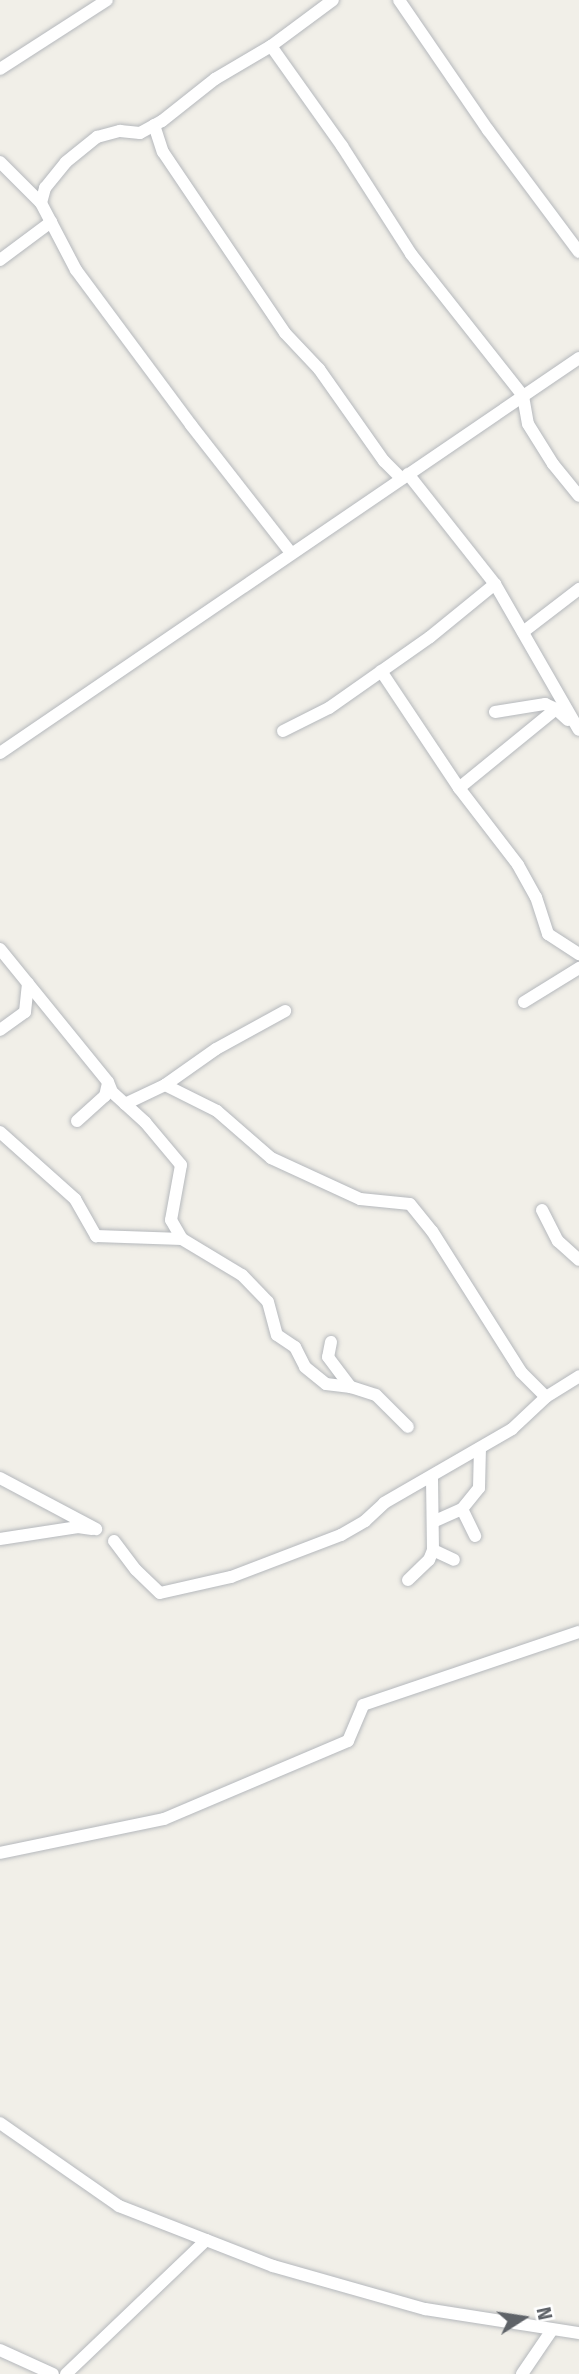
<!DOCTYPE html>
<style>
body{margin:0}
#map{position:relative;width:579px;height:2374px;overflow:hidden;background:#f1efe8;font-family:"Fira Sans",sans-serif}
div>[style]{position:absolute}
.roads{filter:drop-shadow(0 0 2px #b5b8bc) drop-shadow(0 0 2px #b5b8bc)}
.minor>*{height:12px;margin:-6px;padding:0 6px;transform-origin:6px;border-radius:6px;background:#fff}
span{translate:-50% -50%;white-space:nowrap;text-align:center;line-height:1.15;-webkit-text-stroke:5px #fff;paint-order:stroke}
.north{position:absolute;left:488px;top:2283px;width:70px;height:70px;-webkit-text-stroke:5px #fff;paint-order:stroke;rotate:78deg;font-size:19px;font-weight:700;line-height:28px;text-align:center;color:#5f6368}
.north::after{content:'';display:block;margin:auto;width:24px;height:32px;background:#5f6368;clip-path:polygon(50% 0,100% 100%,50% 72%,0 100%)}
</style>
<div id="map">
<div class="roads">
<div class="minor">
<div style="left:399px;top:0;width:158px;rotate:55.6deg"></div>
<div style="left:488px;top:130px;width:152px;rotate:53.3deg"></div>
<div style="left:271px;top:46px;width:123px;rotate:54.6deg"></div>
<div style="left:342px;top:146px;width:128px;rotate:57.4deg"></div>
<div style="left:411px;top:254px;width:181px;rotate:51.7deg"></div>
<div style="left:523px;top:396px;width:28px;rotate:80deg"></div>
<div style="left:528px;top:424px;width:47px;rotate:58deg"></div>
<div style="left:553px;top:464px;width:41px;rotate:50.9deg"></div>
<div style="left:0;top:69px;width:127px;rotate:-32.8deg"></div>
<div style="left:154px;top:125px;width:28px;rotate:72deg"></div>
<div style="left:163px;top:152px;width:218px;rotate:56deg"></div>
<div style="left:285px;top:333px;width:50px;rotate:46.6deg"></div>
<div style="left:319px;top:369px;width:113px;rotate:54.8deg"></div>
<div style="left:384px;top:461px;width:24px;rotate:45deg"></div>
<div style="left:0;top:162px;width:58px;rotate:45deg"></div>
<div style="left:41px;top:203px;width:76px;rotate:62.4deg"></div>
<div style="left:76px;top:270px;width:193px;rotate:53.4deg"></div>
<div style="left:191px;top:425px;width:162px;rotate:52deg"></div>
<div style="left:41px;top:203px;width:16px;rotate:-75deg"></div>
<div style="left:45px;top:188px;width:33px;rotate:-51deg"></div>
<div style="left:66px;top:162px;width:40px;rotate:-39deg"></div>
<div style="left:97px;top:137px;width:24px;rotate:-15deg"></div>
<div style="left:120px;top:131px;width:20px;rotate:6deg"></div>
<div style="left:140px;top:133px;width:25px;rotate:-29deg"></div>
<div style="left:162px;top:121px;width:68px;rotate:-38.4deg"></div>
<div style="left:215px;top:79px;width:65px;rotate:-30.5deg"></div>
<div style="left:271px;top:46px;width:77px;rotate:-36.6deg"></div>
<div style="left:0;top:260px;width:64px;rotate:-36.7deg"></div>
<div style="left:408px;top:474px;width:140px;rotate:51.7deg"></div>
<div style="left:495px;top:584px;width:168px;rotate:60.1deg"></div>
<div style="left:523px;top:632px;width:71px;rotate:-37.5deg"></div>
<div style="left:381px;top:671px;width:141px;rotate:56.3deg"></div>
<div style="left:459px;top:788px;width:97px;rotate:52.5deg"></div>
<div style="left:518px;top:865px;width:37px;rotate:61deg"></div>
<div style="left:536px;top:897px;width:39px;rotate:72deg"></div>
<div style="left:548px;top:934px;width:37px;rotate:33deg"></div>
<div style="left:495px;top:712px;width:51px;rotate:-9.1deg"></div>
<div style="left:545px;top:704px;width:12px;rotate:24deg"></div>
<div style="left:283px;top:731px;width:51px;rotate:-26.6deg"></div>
<div style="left:329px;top:708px;width:123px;rotate:-35.1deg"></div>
<div style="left:430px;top:637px;width:84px;rotate:-39.2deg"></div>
<div style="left:0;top:753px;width:701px;rotate:-34.3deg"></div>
<div style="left:459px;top:788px;width:125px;rotate:-39.2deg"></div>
<div style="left:556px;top:709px;width:16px;rotate:43deg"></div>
<div style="left:0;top:949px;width:171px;rotate:50.9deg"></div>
<div style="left:108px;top:1082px;width:11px;rotate:68deg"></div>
<div style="left:112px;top:1092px;width:45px;rotate:42.3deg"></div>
<div style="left:145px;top:1122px;width:56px;rotate:50.1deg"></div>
<div style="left:181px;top:1165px;width:56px;rotate:100.3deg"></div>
<div style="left:171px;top:1220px;width:22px;rotate:60deg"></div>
<div style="left:524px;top:1002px;width:65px;rotate:-31.7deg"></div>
<div style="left:0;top:1030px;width:31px;rotate:-36deg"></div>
<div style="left:25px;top:1012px;width:29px;rotate:-84deg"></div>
<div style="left:165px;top:1085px;width:62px;rotate:-35.2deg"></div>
<div style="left:216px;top:1049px;width:79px;rotate:-28.8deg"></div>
<div style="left:125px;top:1104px;width:44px;rotate:-25.4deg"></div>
<div style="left:165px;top:1085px;width:58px;rotate:26.6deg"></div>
<div style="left:217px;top:1111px;width:72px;rotate:41deg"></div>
<div style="left:271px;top:1158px;width:98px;rotate:24.7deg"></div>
<div style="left:360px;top:1199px;width:50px;rotate:5.7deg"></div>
<div style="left:410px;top:1204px;width:35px;rotate:51deg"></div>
<div style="left:432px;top:1231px;width:167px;rotate:57.7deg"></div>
<div style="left:521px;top:1372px;width:35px;rotate:45deg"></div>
<div style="left:77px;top:1121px;width:38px;rotate:-42deg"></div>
<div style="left:105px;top:1096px;width:13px;rotate:-77deg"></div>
<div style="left:0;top:1132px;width:101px;rotate:41.8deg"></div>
<div style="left:75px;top:1199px;width:43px;rotate:60.4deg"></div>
<div style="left:96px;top:1236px;width:86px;rotate:2deg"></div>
<div style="left:182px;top:1239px;width:70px;rotate:31deg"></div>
<div style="left:242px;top:1275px;width:37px;rotate:46deg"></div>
<div style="left:268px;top:1302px;width:34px;rotate:75deg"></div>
<div style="left:277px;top:1335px;width:22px;rotate:34deg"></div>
<div style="left:295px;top:1347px;width:22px;rotate:63deg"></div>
<div style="left:305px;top:1367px;width:27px;rotate:39deg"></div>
<div style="left:326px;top:1384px;width:25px;rotate:7deg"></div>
<div style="left:542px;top:1210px;width:35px;rotate:63deg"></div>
<div style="left:558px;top:1241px;width:28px;rotate:42deg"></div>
<div style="left:331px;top:1342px;width:15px;rotate:101deg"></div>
<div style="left:328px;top:1357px;width:38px;rotate:53deg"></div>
<div style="left:351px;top:1387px;width:26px;rotate:18deg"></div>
<div style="left:376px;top:1395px;width:45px;rotate:45deg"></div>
<div style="left:0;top:1478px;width:109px;rotate:28deg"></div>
<div style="left:462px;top:1509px;width:30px;rotate:64deg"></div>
<div style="left:435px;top:1521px;width:30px;rotate:-24deg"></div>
<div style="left:462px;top:1509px;width:27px;rotate:-51deg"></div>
<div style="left:479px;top:1488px;width:40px;rotate:-88.6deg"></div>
<div style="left:0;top:1539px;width:79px;rotate:-8.7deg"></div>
<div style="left:78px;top:1527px;width:14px;rotate:8deg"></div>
<div style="left:114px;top:1541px;width:36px;rotate:53deg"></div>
<div style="left:136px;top:1570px;width:33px;rotate:44deg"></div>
<div style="left:160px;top:1593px;width:73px;rotate:-12.7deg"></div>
<div style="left:231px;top:1577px;width:118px;rotate:-20.9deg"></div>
<div style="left:341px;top:1535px;width:28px;rotate:-30deg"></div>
<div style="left:365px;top:1521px;width:26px;rotate:-43deg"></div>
<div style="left:384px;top:1503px;width:148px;rotate:-30deg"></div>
<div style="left:512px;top:1429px;width:47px;rotate:-43.3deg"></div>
<div style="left:546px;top:1397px;width:39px;rotate:-32deg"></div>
<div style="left:433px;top:1550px;width:23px;rotate:25deg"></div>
<div style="left:408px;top:1580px;width:29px;rotate:-44deg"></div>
<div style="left:429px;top:1560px;width:11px;rotate:-68deg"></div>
<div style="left:433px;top:1550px;width:74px;rotate:-90.8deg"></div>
<div style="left:0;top:1853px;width:167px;rotate:-11.7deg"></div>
<div style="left:164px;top:1819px;width:200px;rotate:-23deg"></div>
<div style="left:348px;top:1741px;width:39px;rotate:-67deg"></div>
<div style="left:363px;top:1705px;width:228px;rotate:-18.7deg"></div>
<div style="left:0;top:2123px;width:145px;rotate:34.9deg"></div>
<div style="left:119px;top:2206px;width:165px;rotate:21.3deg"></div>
<div style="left:273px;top:2266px;width:158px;rotate:15.8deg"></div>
<div style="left:425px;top:2309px;width:156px;rotate:8.9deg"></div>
<div style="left:0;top:2350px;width:58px;rotate:24.4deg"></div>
<div style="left:66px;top:2374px;width:194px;rotate:-43.7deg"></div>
<div style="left:522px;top:2374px;width:53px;rotate:-55.7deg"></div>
</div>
</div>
<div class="north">N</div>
</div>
